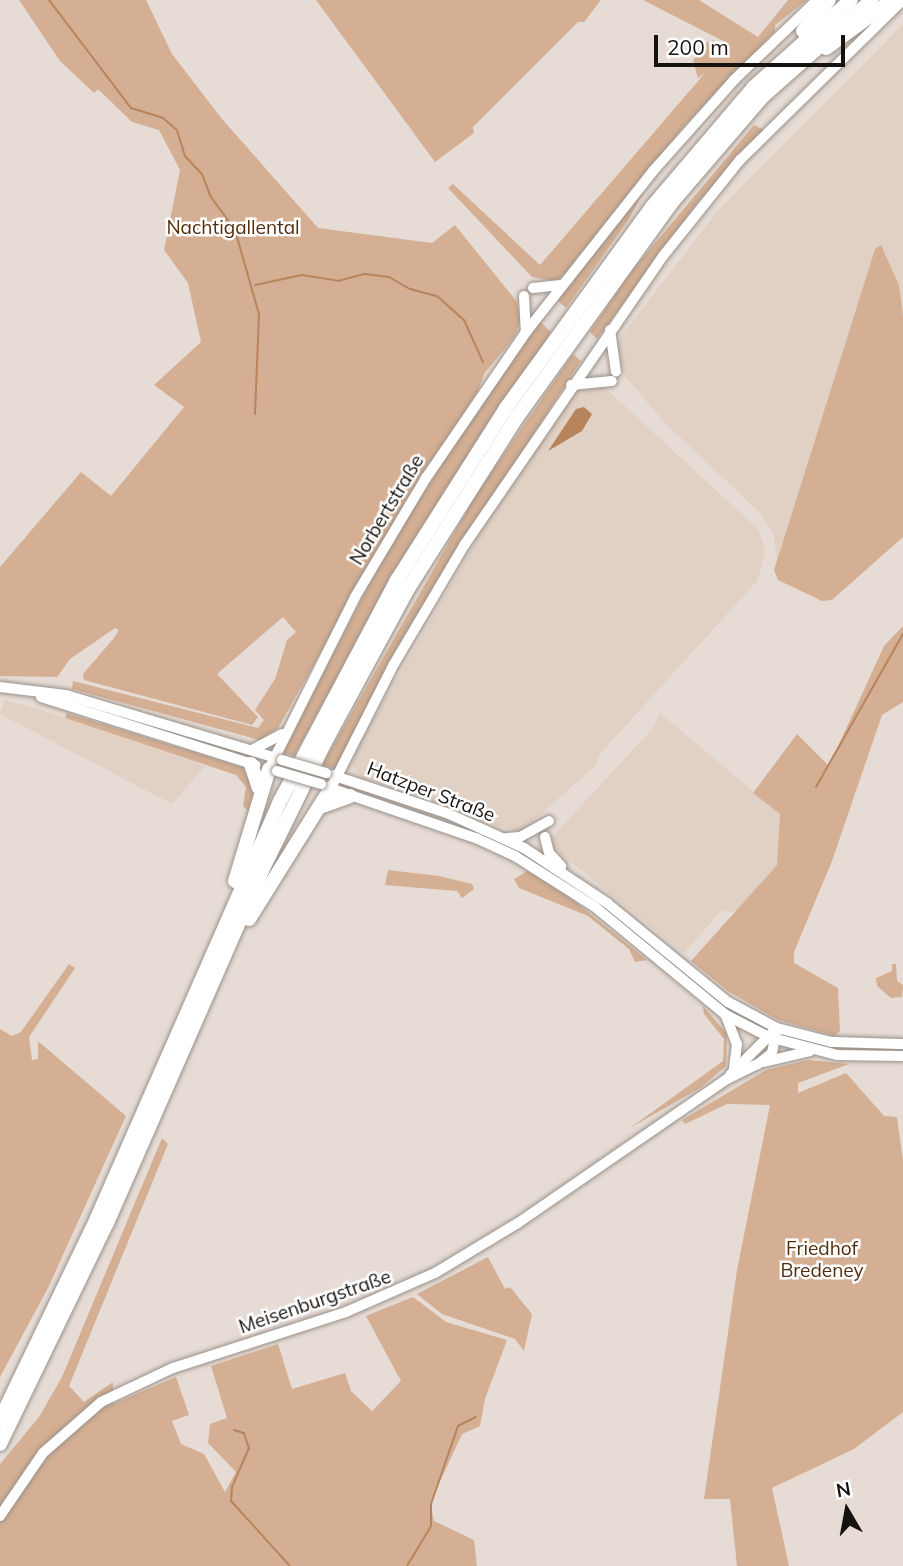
<!DOCTYPE html>
<meta charset="utf-8">
<style>
body{margin:0}
#map{position:relative;width:903px;height:1566px;overflow:hidden;background:#e6dcd5;font-family:Mulish,sans-serif}
div>[style]{position:absolute}
.built>*{inset:0;background:#e1d0c4}
.green>*{inset:0;background:#d4af93}
.water>*{inset:0;background:#b8845c}
.stream>*{height:2px;margin:-1px;padding:0 1px;transform-origin:1px;border-radius:1px;background:#b8845c}
.roads{filter:drop-shadow(0 0 2px #9a918a) drop-shadow(0 0 2px #9a918a)}
.secondary>*{height:10px;margin:-5px;padding:0 5px;transform-origin:5px;border-radius:5px;background:#fff}
.motorway>*{height:14px;margin:-7px;padding:0 7px;transform-origin:7px;border-radius:7px;background:#fff}
.bridges{filter:drop-shadow(0 0 2px #9a918a) drop-shadow(0 0 2px #9a918a)}
.secondary-bridge>*{height:10px;margin:-5px;padding:0 5px;transform-origin:5px;border-radius:5px;background:#fff}
span{translate:-50% -50%;white-space:nowrap;text-align:center;line-height:1.15;-webkit-text-stroke:5px #fff;paint-order:stroke}
.park-label{font-size:19px;color:#522e0e}
.street-label{font-size:19px;color:#161210}
.north{position:absolute;left:812px;top:1475px;width:70px;height:70px;-webkit-text-stroke:5px #fff;paint-order:stroke;rotate:350deg;font-size:19px;font-weight:700;line-height:28px;text-align:center;color:#161210}
.north::after{content:'';display:block;margin:auto;width:24px;height:32px;background:#161210;clip-path:polygon(50% 0,100% 100%,50% 72%,0 100%)}
.scale{position:absolute;left:654px;top:35px;width:191px;height:32px;box-sizing:border-box;border:4px solid #161210;border-top:0;padding-left:9px;font-size:21px;line-height:24px;white-space:nowrap;color:#161210;-webkit-text-stroke:5px #fff;paint-order:stroke}
</style>
<div id="map">
<div class="built">
<div style="clip-path:polygon(903px 24px,903px 316px,899px 285px,881px 246px,875px 249px,777px 559px,774px 536px,760px 513px,665px 423px,625px 376px,616px 343px,716px 213px)"></div>
<div style="clip-path:polygon(603px 386px,758px 529px,765px 550px,758px 580px,598px 756px,596px 765px,521px 832px,479px 821px,405px 789px,362px 778px,352px 764px,359px 744px,497px 505px,573px 392px)"></div>
<div style="clip-path:polygon(5px 700px,48px 712px,205px 766px,172px 804px,0 714px)"></div>
<div style="clip-path:polygon(660px 713px,780px 814px,777px 865px,735px 912px,721px 911px,684px 953px,550px 845px,556px 833px,653px 728px)"></div>
</div>
<div class="green">
<div style="clip-path:polygon(19px 0,146px 0,172px 54px,222px 119px,318px 228px,432px 243px,455px 225px,517px 302px,520px 322px,515px 336px,484px 374px,478px 391px,406px 501px,278px 728px,260px 740px,72px 689px,73px 681px,258px 728px,264px 720px,255px 710px,275px 679px,287px 640px,296px 632px,283px 617px,217px 674px,258px 717px,252px 725px,84px 680px,83px 674px,114px 638px,119px 630px,115px 628px,70px 659px,57px 677px,0 676px,0 567px,81px 472px,111px 496px,184px 407px,154px 385px,201px 342px,188px 283px,164px 250px,180px 170px,159px 130px,132px 122px,98px 89px,94px 93px,60px 61px)"></div>
<div style="clip-path:polygon(316px 0,601px 0,584px 22px,578px 22px,473px 127px,474px 133px,435px 162px)"></div>
<div style="clip-path:polygon(643px 0,699px 0,758px 37px,788px 0,807px 0,775px 25px,775px 31px,685px 125px,564px 275px,555px 281px,532px 277px,448px 188px,453px 184px,540px 265px,705px 73px,698px 78px,693px 61px,705px 43px,714px 40px,719px 48px,727px 43px)"></div>
<div style="clip-path:polygon(754px 125px,764px 130px,698px 202px,597px 339px,590px 332px,630px 273px)"></div>
<div style="clip-path:polygon(645px 189px,629px 219px,566px 308px,557px 300px)"></div>
<div style="clip-path:polygon(881px 245px,899px 285px,903px 316px,903px 537px,832px 600px,822px 601px,778px 580px,774px 570px,875px 249px)"></div>
<div style="clip-path:polygon(540px 322px,551px 332px,401px 561px,294px 756px,282px 752px,384px 556px,462px 432px)"></div>
<div style="clip-path:polygon(573px 354px,581px 361px,428px 597px,335px 769px,322px 765px,477px 493px)"></div>
<div style="clip-path:polygon(903px 626px,903px 702px,882px 715px,832px 861px,794px 952px,794px 963px,838px 988px,840px 1031px,835px 1036px,778px 1020px,728px 991px,691px 961px,777px 865px,780px 814px,753px 793px,797px 734px,829px 766px,884px 646px)"></div>
<div style="clip-path:polygon(67px 713px,242px 767px,254px 789px,248px 811px,243px 806px,246px 787px,236px 775px,65px 718px)"></div>
<div style="clip-path:polygon(388px 870px,439px 876px,472px 884px,474px 889px,462px 898px,457px 891px,385px 885px)"></div>
<div style="clip-path:polygon(527px 871px,568px 896px,647px 960px,635px 962px,629px 949px,588px 916px,519px 888px,514px 879px)"></div>
<div style="clip-path:polygon(69px 964px,75px 968px,29px 1037px,32px 1060px,38px 1059px,38px 1041px,126px 1116px,48px 1288px,0 1377px,0 1029px,12px 1036px,21px 1032px)"></div>
<div style="clip-path:polygon(892px 964px,896px 964px,897px 981px,903px 985px,902px 997px,891px 998px,877px 986px,876px 978px,892px 971px)"></div>
<div style="clip-path:polygon(703px 1006px,727px 1034px,726px 1066px,700px 1088px,630px 1128px,723px 1061px,724px 1039px,704px 1014px)"></div>
<div style="clip-path:polygon(808px 1060px,849px 1064px,798px 1083px,798px 1093px,846px 1073px,884px 1116px,897px 1117px,903px 1161px,903px 1412px,854px 1449px,772px 1488px,789px 1566px,737px 1566px,730px 1499px,704px 1499px,737px 1270px,770px 1105px,727px 1104px,685px 1124px,682px 1120px,766px 1070px)"></div>
<div style="clip-path:polygon(162px 1138px,168px 1144px,69px 1386px,84px 1402px,113px 1382px,113px 1404px,176px 1377px,189px 1415px,172px 1421px,181px 1444px,204px 1454px,225px 1492px,236px 1472px,208px 1443px,210px 1424px,227px 1418px,211px 1366px,278px 1344px,292px 1389px,345px 1373px,351px 1391px,372px 1411px,401px 1381px,366px 1316px,413px 1297px,446px 1322px,507px 1340px,485px 1399px,480px 1426px,462px 1434px,430px 1503px,434px 1521px,474px 1540px,477px 1566px,0 1566px,0 1464px,39px 1417px,62px 1377px)"></div>
<div style="clip-path:polygon(488px 1257px,505px 1289px,510px 1287px,532px 1314px,524px 1351px,515px 1339px,442px 1314px,417px 1294px)"></div>
</div>
<div class="water">
<div style="clip-path:polygon(584px 407px,592px 414px,582px 431px,548px 451px,576px 409px)"></div>
</div>
<div class="stream">
<div style="left:49px;top:0;width:136px;rotate:52.8deg"></div>
<div style="left:131px;top:108px;width:34px;rotate:17deg"></div>
<div style="left:163px;top:118px;width:18px;rotate:41deg"></div>
<div style="left:177px;top:130px;width:27px;rotate:73deg"></div>
<div style="left:185px;top:156px;width:25px;rotate:47deg"></div>
<div style="left:202px;top:174px;width:25px;rotate:69deg"></div>
<div style="left:211px;top:197px;width:41px;rotate:54deg"></div>
<div style="left:235px;top:230px;width:87px;rotate:74.1deg"></div>
<div style="left:259px;top:314px;width:100px;rotate:92.3deg"></div>
<div style="left:255px;top:285px;width:48px;rotate:-12deg"></div>
<div style="left:302px;top:275px;width:36px;rotate:9deg"></div>
<div style="left:338px;top:281px;width:28px;rotate:-15deg"></div>
<div style="left:365px;top:274px;width:24px;rotate:7deg"></div>
<div style="left:389px;top:277px;width:24px;rotate:30deg"></div>
<div style="left:410px;top:289px;width:28px;rotate:15deg"></div>
<div style="left:437px;top:296px;width:36px;rotate:42deg"></div>
<div style="left:464px;top:320px;width:46px;rotate:65.7deg"></div>
<div style="left:816px;top:787px;width:176px;rotate:-60.4deg"></div>
<div style="left:234px;top:1430px;width:10px;rotate:17deg"></div>
<div style="left:244px;top:1433px;width:16px;rotate:72deg"></div>
<div style="left:249px;top:1448px;width:43px;rotate:113.6deg"></div>
<div style="left:232px;top:1487px;width:14px;rotate:94deg"></div>
<div style="left:231px;top:1501px;width:88px;rotate:47.8deg"></div>
<div style="left:407px;top:1566px;width:47px;rotate:-59deg"></div>
<div style="left:431px;top:1526px;width:22px;rotate:-90deg"></div>
<div style="left:431px;top:1504px;width:83px;rotate:-70.9deg"></div>
<div style="left:458px;top:1426px;width:20px;rotate:-27deg"></div>
</div>
<div class="roads">
<div class="secondary">
<div style="left:533px;top:288px;width:28px;rotate:-6deg"></div>
<div style="left:524px;top:296px;width:36px;rotate:87deg"></div>
<div style="left:610px;top:330px;width:42px;rotate:81.9deg"></div>
<div style="left:571px;top:385px;width:41px;rotate:-5.6deg"></div>
<div style="left:0;top:687px;width:66px;rotate:6.9deg"></div>
<div style="left:66px;top:695px;width:223px;rotate:16.7deg"></div>
<div style="left:41px;top:697px;width:225px;rotate:17.6deg"></div>
<div style="left:254px;top:749px;width:32px;rotate:-28deg"></div>
<div style="left:269px;top:769px;width:192px;rotate:-63.4deg"></div>
<div style="left:355px;top:597px;width:139px;rotate:-59.2deg"></div>
<div style="left:426px;top:478px;width:177px;rotate:-55.6deg"></div>
<div style="left:526px;top:332px;width:205px;rotate:-51.7deg"></div>
<div style="left:653px;top:171px;width:122px;rotate:-48.3deg"></div>
<div style="left:734px;top:80px;width:115px;rotate:-43.9deg"></div>
<div style="left:332px;top:775px;width:123px;rotate:18.4deg"></div>
<div style="left:449px;top:814px;width:82px;rotate:24.4deg"></div>
<div style="left:524px;top:848px;width:100px;rotate:33.5deg"></div>
<div style="left:607px;top:903px;width:156px;rotate:39.3deg"></div>
<div style="left:728px;top:1002px;width:55px;rotate:28deg"></div>
<div style="left:777px;top:1028px;width:56px;rotate:14.5deg"></div>
<div style="left:831px;top:1042px;width:72px;rotate:1.6deg"></div>
<div style="left:327px;top:787px;width:160px;rotate:19deg"></div>
<div style="left:478px;top:839px;width:41px;rotate:24.7deg"></div>
<div style="left:515px;top:856px;width:95px;rotate:32.5deg"></div>
<div style="left:595px;top:907px;width:170px;rotate:39.5deg"></div>
<div style="left:726px;top:1015px;width:48px;rotate:27.1deg"></div>
<div style="left:769px;top:1037px;width:70px;rotate:14.8deg"></div>
<div style="left:837px;top:1055px;width:66px;rotate:0.9deg"></div>
<div style="left:331px;top:788px;width:139px;rotate:-63.1deg"></div>
<div style="left:394px;top:664px;width:139px;rotate:-59.4deg"></div>
<div style="left:465px;top:544px;width:349px;rotate:-55.5deg"></div>
<div style="left:663px;top:256px;width:123px;rotate:-51.3deg"></div>
<div style="left:740px;top:160px;width:228px;rotate:-44.5deg"></div>
<div style="left:545px;top:837px;width:16px;rotate:76deg"></div>
<div style="left:549px;top:853px;width:18px;rotate:47deg"></div>
<div style="left:507px;top:838px;width:13px;rotate:-4deg"></div>
<div style="left:520px;top:837px;width:33px;rotate:-29deg"></div>
<div style="left:726px;top:1016px;width:30px;rotate:69deg"></div>
<div style="left:737px;top:1044px;width:26px;rotate:97deg"></div>
<div style="left:764px;top:1062px;width:47px;rotate:-13.4deg"></div>
<div style="left:730px;top:1075px;width:61px;rotate:-45deg"></div>
<div style="left:0;top:1516px;width:76px;rotate:-55.7deg"></div>
<div style="left:43px;top:1453px;width:77px;rotate:-41.3deg"></div>
<div style="left:101px;top:1402px;width:80px;rotate:-25.3deg"></div>
<div style="left:173px;top:1368px;width:182px;rotate:-17.9deg"></div>
<div style="left:346px;top:1312px;width:97px;rotate:-23.7deg"></div>
<div style="left:435px;top:1273px;width:97px;rotate:-31.1deg"></div>
<div style="left:518px;top:1223px;width:254px;rotate:-34.6deg"></div>
<div style="left:727px;top:1079px;width:34px;rotate:-26deg"></div>
<div style="left:758px;top:1064px;width:18px;rotate:-38deg"></div>
<div style="left:772px;top:1053px;width:25px;rotate:-79deg"></div>
</div>
<div class="motorway">
<div style="left:803px;top:31px;width:40px;rotate:-50deg"></div>
<div style="left:826px;top:48px;width:82px;rotate:-36deg"></div>
<div style="left:251px;top:764px;width:25px;rotate:72deg"></div>
<div style="left:320px;top:807px;width:32px;rotate:-20deg"></div>
<div style="left:235px;top:881px;width:117px;rotate:-73.1deg"></div>
<div style="left:249px;top:919px;width:155px;rotate:-58deg"></div>
<div style="left:0;top:1420px;width:224px;rotate:-64.3deg"></div>
<div style="left:97px;top:1218px;width:455px;rotate:-66.3deg"></div>
<div style="left:280px;top:801px;width:250px;rotate:-62.1deg"></div>
<div style="left:397px;top:580px;width:204px;rotate:-57.6deg"></div>
<div style="left:506px;top:408px;width:248px;rotate:-54deg"></div>
<div style="left:652px;top:207px;width:157px;rotate:-49.6deg"></div>
<div style="left:754px;top:87px;width:130px;rotate:-41.9deg"></div>
<div style="left:0;top:1444px;width:246px;rotate:-64.2deg"></div>
<div style="left:107px;top:1223px;width:371px;rotate:-66.3deg"></div>
<div style="left:256px;top:883px;width:155px;rotate:-63.9deg"></div>
<div style="left:324px;top:744px;width:179px;rotate:-61.6deg"></div>
<div style="left:409px;top:587px;width:201px;rotate:-57.6deg"></div>
<div style="left:517px;top:417px;width:266px;rotate:-54.2deg"></div>
<div style="left:673px;top:201px;width:138px;rotate:-49.4deg"></div>
<div style="left:763px;top:96px;width:145px;rotate:-41.4deg"></div>
</div>
</div>
<div class="bridges">
<div class="secondary-bridge">
<div style="left:282px;top:760px;width:46px;rotate:16.5deg"></div>
<div style="left:277px;top:771px;width:46px;rotate:16.5deg"></div>
</div>
</div>
<div class="park-label">
<span style="left:233px;top:228px">Nachtigallental</span>
<span style="left:822px;top:1260px">Friedhof<br>Bredeney</span>
</div>
<div class="street-label">
<span style="left:387px;top:510px;rotate:-59deg">Norbertstraße</span>
<span style="left:431px;top:792px;rotate:21deg">Hatzper Straße</span>
<span style="left:315px;top:1302px;rotate:-19deg">Meisenburgstraße</span>
</div>
<div class="north">N</div>
<div class="scale">200 m</div>
</div>
